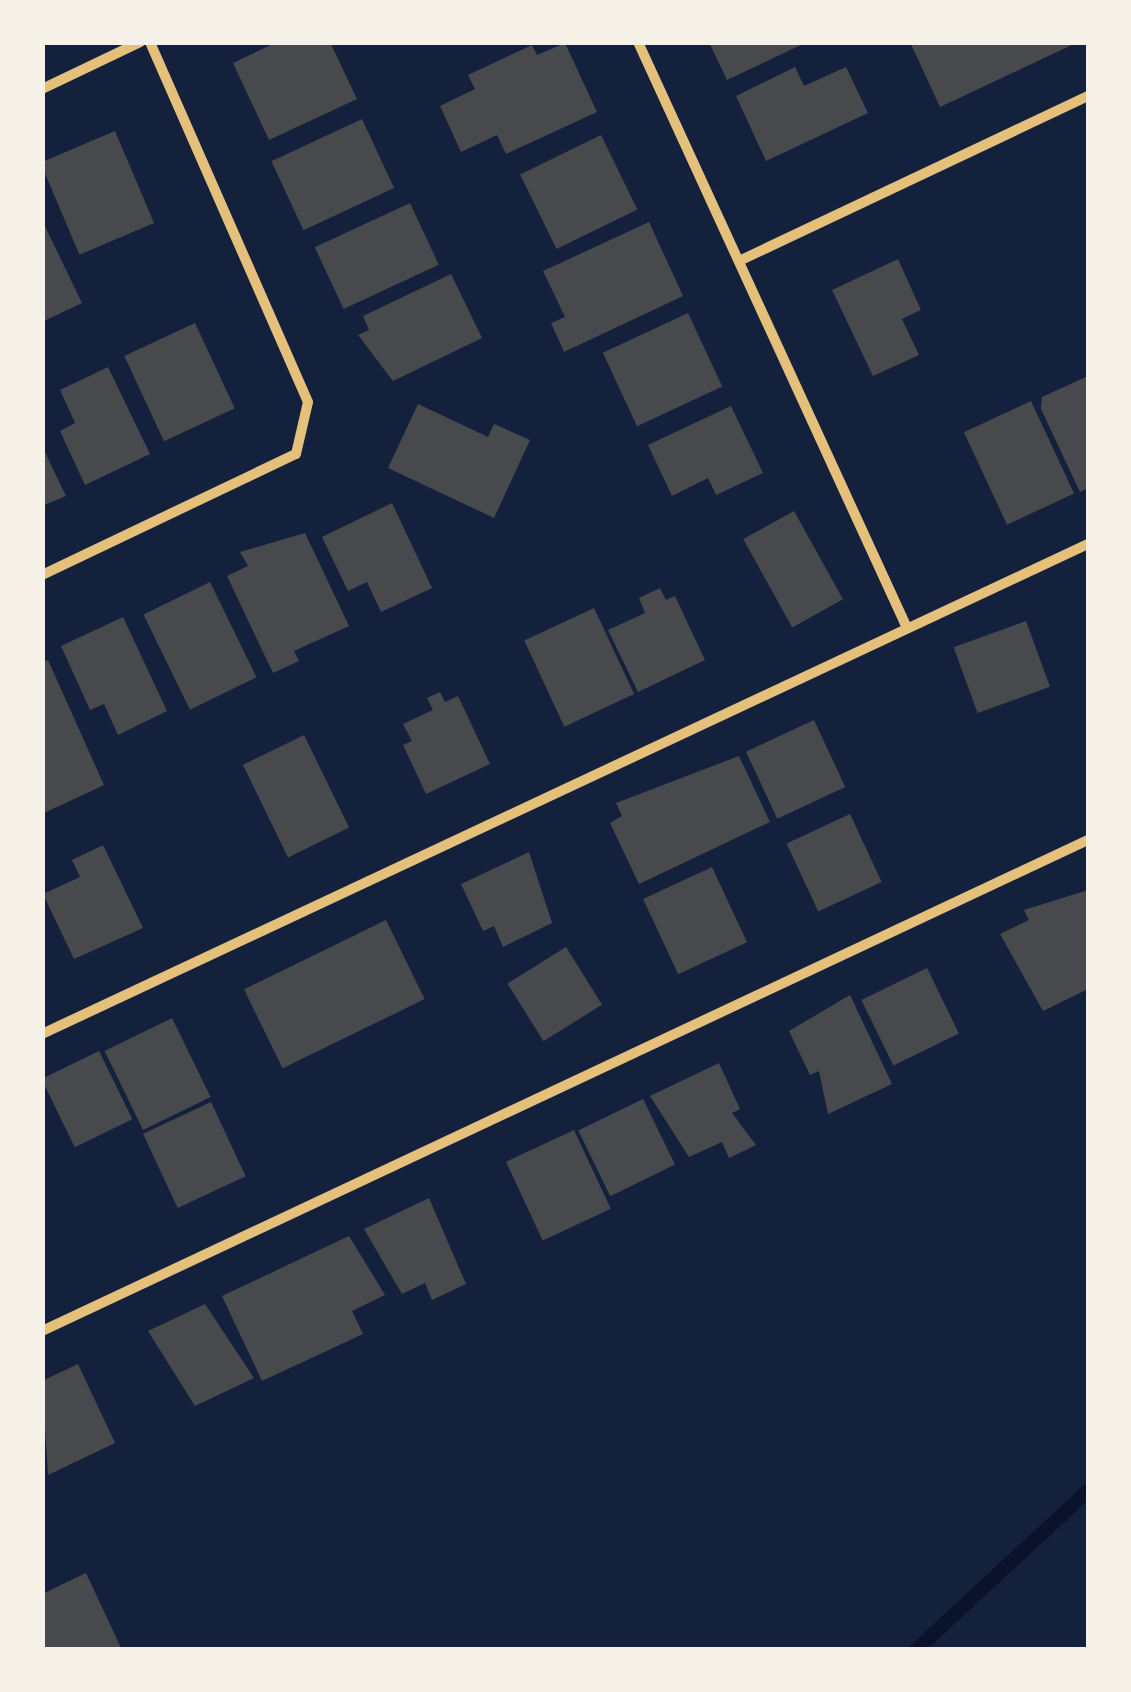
<!DOCTYPE html>
<style>
body{margin:0}
#map{position:relative;width:1131px;height:1692px;overflow:hidden;background:#14213d;font-family:"Space Grotesk",sans-serif}
div>[style]{position:absolute}
.stream>*{height:14px;margin:-7px;padding:0 7px;transform-origin:7px;border-radius:7px;background:#0b132b}
.building>*{inset:0;background:#48494c;transform-origin:0 0}
.minor>*{height:10px;margin:-5px;padding:0 5px;transform-origin:5px;border-radius:5px;background:#e5c07b}
span{translate:-50% -50%;white-space:nowrap;text-align:center;line-height:1.15;-webkit-text-stroke:9px #f6f1e7;paint-order:stroke}
.frame{position:absolute;inset:0;border:45px solid #f6f1e7;pointer-events:none}
</style>
<div id="map">
<div class="stream">
<div style="left:916px;top:1650px;width:234px;rotate:-42.8deg"></div>
</div>
<div class="building">
<div style="clip-path:polygon(277px 42px,330px 42px,357px 99px,269px 140px,233px 63px)"></div>
<div style="clip-path:polygon(709px 42px,807px 42px,727px 80px)"></div>
<div style="clip-path:polygon(910px 42px,1078px 42px,940px 107px)"></div>
<div style="clip-path:polygon(565px 43px,597px 112px,506px 154px,497px 135px,461px 152px,440px 106px,475px 89px,468px 75px,532px 45px,537px 55px)"></div>
<div style="clip-path:polygon(795px 67px,804px 86px,846px 67px,868px 113px,766px 161px,736px 96px)"></div>
<div style="left:362px;top:119px;width:76px;height:100px;rotate:65deg"></div>
<div style="left:115px;top:131px;width:100px;height:81px;rotate:67deg"></div>
<div style="left:601px;top:135px;width:83px;height:90px;rotate:64deg"></div>
<div style="left:410px;top:203px;width:68px;height:105px;rotate:65deg"></div>
<div style="clip-path:polygon(42px 220px,82px 303px,42px 322px)"></div>
<div style="clip-path:polygon(649px 222px,683px 296px,564px 352px,551px 323px,565px 317px,543px 271px)"></div>
<div style="clip-path:polygon(898px 259px,921px 310px,902px 319px,919px 355px,873px 376px,832px 290px)"></div>
<div style="clip-path:polygon(451px 274px,482px 338px,393px 381px,358px 335px,369px 330px,363px 316px)"></div>
<div style="left:688px;top:313px;width:81px;height:94px;rotate:65deg"></div>
<div style="left:195px;top:323px;width:94px;height:78px;rotate:65deg"></div>
<div style="clip-path:polygon(108px 367px,150px 454px,85px 485px,60px 431px,75px 423px,60px 390px)"></div>
<div style="clip-path:polygon(1088px 376px,1088px 488px,1080px 492px,1041px 409px,1042px 397px)"></div>
<div style="left:1031px;top:401px;width:102px;height:74px;rotate:65deg"></div>
<div style="clip-path:polygon(418px 404px,488px 437px,494px 424px,530px 440px,494px 518px,388px 468px)"></div>
<div style="clip-path:polygon(731px 406px,763px 473px,716px 495px,708px 478px,672px 496px,648px 445px)"></div>
<div style="clip-path:polygon(42px 446px,66px 496px,42px 506px)"></div>
<div style="clip-path:polygon(392px 503px,432px 588px,381px 612px,367px 582px,348px 591px,322px 537px)"></div>
<div style="left:794px;top:511px;width:101px;height:58px;rotate:61deg"></div>
<div style="clip-path:polygon(305px 533px,349px 626px,294px 651px,299px 661px,273px 673px,227px 576px,248px 566px,240px 552px)"></div>
<div style="left:210px;top:582px;width:106px;height:74px;rotate:64deg"></div>
<div style="clip-path:polygon(660px 588px,666px 600px,675px 596px,705px 660px,638px 692px,608px 630px,645px 613px,639px 598px)"></div>
<div style="left:594px;top:608px;width:95px;height:77px;rotate:65deg"></div>
<div style="clip-path:polygon(123px 617px,167px 711px,118px 735px,104px 704px,90px 710px,61px 646px)"></div>
<div style="left:1026px;top:621px;width:70px;height:77px;rotate:70deg"></div>
<div style="clip-path:polygon(48px 660px,104px 785px,42px 814px,42px 662px)"></div>
<div style="clip-path:polygon(440px 692px,445px 702px,458px 696px,490px 764px,426px 794px,403px 745px,412px 741px,403px 724px,433px 710px,427px 698px)"></div>
<div style="left:814px;top:720px;width:74px;height:75px;rotate:65deg"></div>
<div style="left:304px;top:735px;width:103px;height:68px;rotate:64deg"></div>
<div style="clip-path:polygon(739px 756px,770px 822px,639px 884px,610px 823px,622px 816px,616px 803px)"></div>
<div style="left:850px;top:814px;width:75px;height:70px;rotate:65deg"></div>
<div style="clip-path:polygon(103px 845px,143px 928px,74px 959px,43px 894px,80px 877px,72px 860px)"></div>
<div style="clip-path:polygon(529px 852px,552px 923px,503px 947px,494px 926px,483px 931px,461px 884px)"></div>
<div style="left:712px;top:867px;width:83px;height:76px;rotate:65deg"></div>
<div style="clip-path:polygon(1088px 890px,1088px 989px,1043px 1011px,1000px 934px,1029px 920px,1024px 910px)"></div>
<div style="left:386px;top:920px;width:88px;height:158px;rotate:64deg"></div>
<div style="left:566px;top:947px;width:68px;height:69px;rotate:58deg"></div>
<div style="left:927px;top:968px;width:73px;height:73px;rotate:64deg"></div>
<div style="clip-path:polygon(850px 995px,892px 1084px,828px 1114px,819px 1071px,810px 1075px,789px 1031px)"></div>
<div style="left:172px;top:1018px;width:88px;height:75px;rotate:64deg"></div>
<div style="left:99px;top:1051px;width:76px;height:64px;rotate:64deg"></div>
<div style="clip-path:polygon(719px 1063px,740px 1109px,732px 1113px,756px 1145px,729px 1158px,722px 1142px,689px 1157px,650px 1096px)"></div>
<div style="left:643px;top:1099px;width:73px;height:72px;rotate:64deg"></div>
<div style="left:211px;top:1102px;width:82px;height:75px;rotate:65deg"></div>
<div style="left:574px;top:1130px;width:87px;height:75px;rotate:65deg"></div>
<div style="clip-path:polygon(429px 1198px,466px 1284px,432px 1300px,425px 1283px,402px 1294px,364px 1229px)"></div>
<div style="clip-path:polygon(349px 1236px,385px 1295px,352px 1311px,363px 1334px,262px 1381px,222px 1296px)"></div>
<div style="clip-path:polygon(205px 1304px,254px 1378px,195px 1406px,148px 1331px)"></div>
<div style="clip-path:polygon(78px 1364px,115px 1443px,48px 1475px,42px 1381px)"></div>
<div style="clip-path:polygon(86px 1573px,122px 1650px,42px 1650px,42px 1594px)"></div>
</div>
<div class="minor">
<div style="left:638px;top:42px;width:645px;rotate:65.34deg"></div>
<div style="left:42px;top:89px;width:109px;rotate:-25.6deg"></div>
<div style="left:739px;top:261px;width:386px;rotate:-25.3deg"></div>
<div style="left:42px;top:575px;width:281px;rotate:-25.5deg"></div>
<div style="left:296px;top:454px;width:53px;rotate:-77deg"></div>
<div style="left:308px;top:402px;width:393px;rotate:-113.7deg"></div>
<div style="left:42px;top:1034px;width:1155px;rotate:-25.1deg"></div>
<div style="left:42px;top:1331px;width:1156px;rotate:-25.15deg"></div>
</div>
<div class="frame"></div>
</div>
